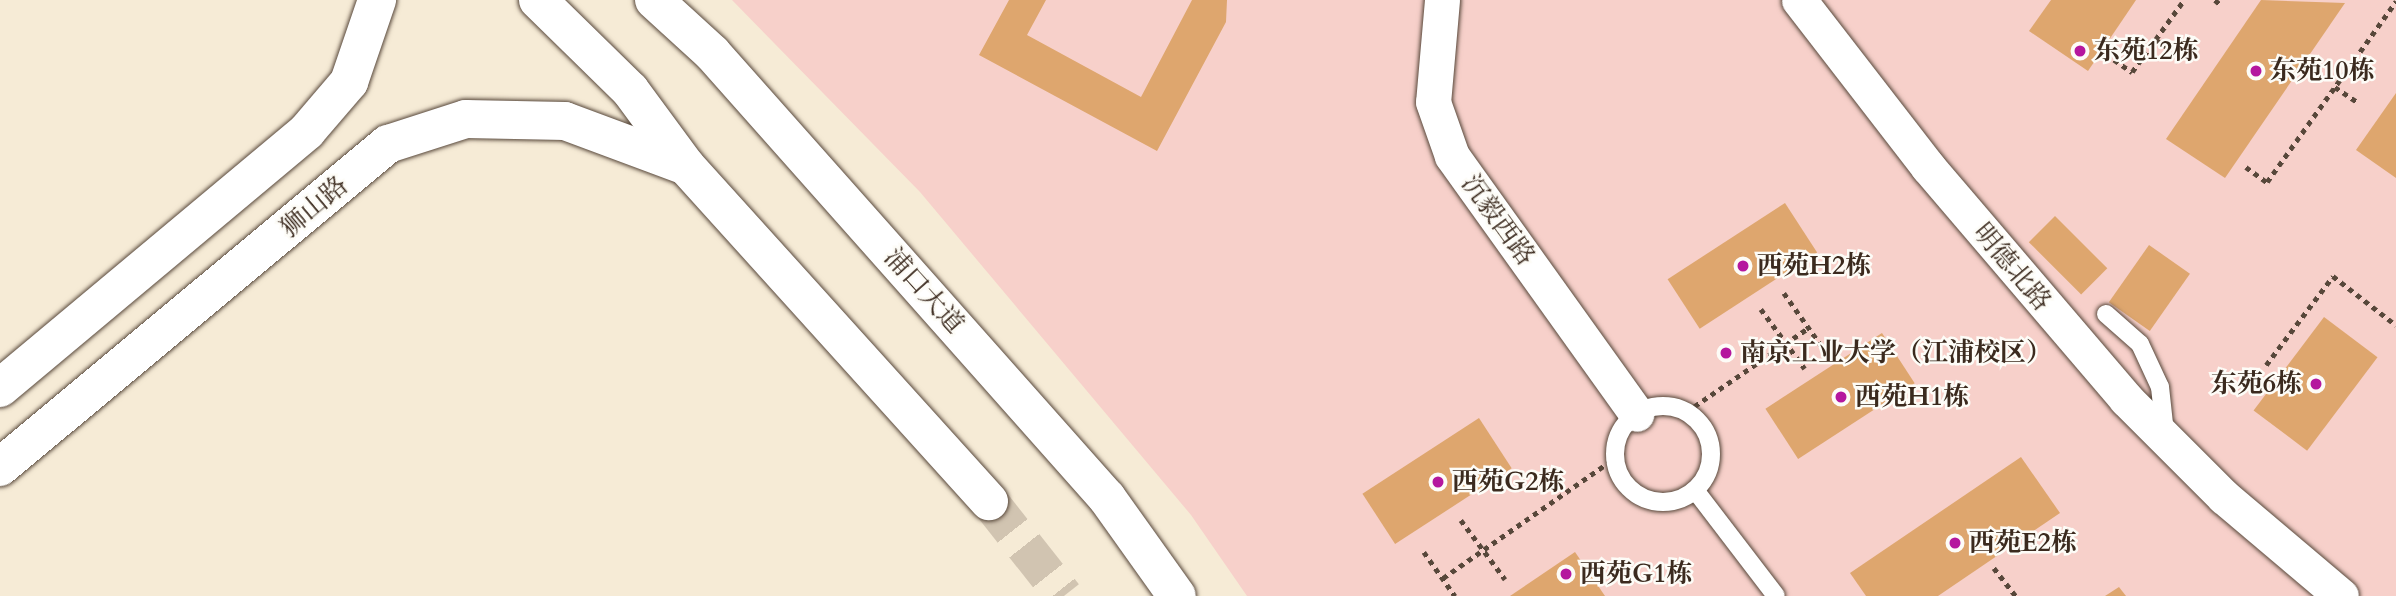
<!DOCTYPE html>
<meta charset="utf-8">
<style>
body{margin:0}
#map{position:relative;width:2396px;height:596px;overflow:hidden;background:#f6ebd6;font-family:Cardo,"Noto Serif SC",serif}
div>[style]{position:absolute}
.built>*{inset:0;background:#f7d0ca}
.building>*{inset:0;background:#dea66e;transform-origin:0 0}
.primary-tunnel>*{height:38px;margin-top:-19px;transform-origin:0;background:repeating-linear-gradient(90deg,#d1c4b1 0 38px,transparent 0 57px)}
.path>*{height:4.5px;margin-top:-2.25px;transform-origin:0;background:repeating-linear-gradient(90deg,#57473a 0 5px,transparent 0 10px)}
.roads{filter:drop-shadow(0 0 2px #57473a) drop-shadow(0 0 2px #57473a)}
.service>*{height:18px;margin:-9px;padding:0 9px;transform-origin:9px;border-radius:9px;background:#fff}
.service>.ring{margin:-9px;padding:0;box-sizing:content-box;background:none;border:18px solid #fff;border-radius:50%}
.minor>*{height:35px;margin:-17.5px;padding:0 17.5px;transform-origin:17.5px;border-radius:17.5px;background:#fff}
.tertiary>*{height:38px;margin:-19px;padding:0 19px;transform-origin:19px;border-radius:19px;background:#fff}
.primary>*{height:38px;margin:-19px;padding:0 19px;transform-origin:19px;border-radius:19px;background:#fff}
.dots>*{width:19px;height:19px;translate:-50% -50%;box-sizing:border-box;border:4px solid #fdfcf7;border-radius:50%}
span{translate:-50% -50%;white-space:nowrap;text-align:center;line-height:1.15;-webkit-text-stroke:5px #fdfcf7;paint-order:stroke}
.poi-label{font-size:26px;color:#3b2a1e;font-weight:700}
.left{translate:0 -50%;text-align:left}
.right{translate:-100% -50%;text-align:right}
.street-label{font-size:26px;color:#3b2a1e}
</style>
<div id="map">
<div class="built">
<div style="clip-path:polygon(732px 0,2396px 0,2396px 596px,1247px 596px,1191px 515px,920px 192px)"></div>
</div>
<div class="building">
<div style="clip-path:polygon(1009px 0,1046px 0,1027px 35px,1141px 97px,1192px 0,1227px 0,1226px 22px,1157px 151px,979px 55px)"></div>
<div style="clip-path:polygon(2051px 0,2136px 0,2088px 71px,2029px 31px)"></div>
<div style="clip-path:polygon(2261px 0,2345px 3px,2225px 178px,2166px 139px)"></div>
<div style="clip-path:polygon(2396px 93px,2396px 178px,2356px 150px)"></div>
<div style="left:1785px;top:203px;width:59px;height:140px;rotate:57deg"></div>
<div style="left:2055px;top:216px;width:74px;height:37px;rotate:45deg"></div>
<div style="left:2149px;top:245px;width:50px;height:70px;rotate:35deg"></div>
<div style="left:2324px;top:317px;width:67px;height:117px;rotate:37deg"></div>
<div style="left:1882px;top:333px;width:60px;height:139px;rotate:57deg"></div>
<div style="left:1479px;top:418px;width:60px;height:139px;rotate:57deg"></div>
<div style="clip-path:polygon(2021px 457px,2060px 513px,1938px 596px,1866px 596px,1850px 573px)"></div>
<div style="clip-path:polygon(1575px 552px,1605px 596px,1510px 596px)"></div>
<div style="clip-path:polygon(2119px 587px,2126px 596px,2105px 596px)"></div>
</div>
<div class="primary-tunnel">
<div style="left:989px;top:501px;width:121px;rotate:51.7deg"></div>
</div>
<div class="path">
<div style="left:2215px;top:0;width:8px;rotate:40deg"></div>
<div style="left:2156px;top:40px;width:33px;rotate:33deg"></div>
<div style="left:2106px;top:54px;width:32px;rotate:35deg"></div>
<div style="left:2132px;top:72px;width:89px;rotate:-54.2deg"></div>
<div style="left:2335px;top:87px;width:29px;rotate:34deg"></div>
<div style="left:2246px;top:167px;width:26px;rotate:36deg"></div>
<div style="left:2267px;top:182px;width:222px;rotate:-54.5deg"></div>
<div style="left:1784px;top:293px;width:76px;rotate:54.6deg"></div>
<div style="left:1761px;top:309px;width:74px;rotate:53.7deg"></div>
<div style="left:2266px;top:365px;width:111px;rotate:-53deg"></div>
<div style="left:2333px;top:276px;width:80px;rotate:37.9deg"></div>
<div style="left:1686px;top:412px;width:148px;rotate:-34.5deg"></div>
<div style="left:1461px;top:520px;width:74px;rotate:53.3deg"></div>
<div style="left:1424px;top:552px;width:54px;rotate:54.8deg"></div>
<div style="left:1994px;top:568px;width:36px;rotate:52deg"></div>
<div style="left:1443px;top:578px;width:210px;rotate:-34.9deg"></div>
</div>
<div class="roads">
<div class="service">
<div style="left:2106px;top:314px;width:45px;rotate:41.4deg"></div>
<div style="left:2140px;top:344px;width:47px;rotate:65.1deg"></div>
<div style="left:2160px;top:387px;width:46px;rotate:83.8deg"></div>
<div class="ring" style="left:1615px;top:406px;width:78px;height:78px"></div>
<div style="left:1695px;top:490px;width:133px;rotate:52.6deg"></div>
</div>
<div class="minor">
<div style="left:1442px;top:0;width:102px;rotate:95deg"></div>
<div style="left:1433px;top:102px;width:57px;rotate:70.6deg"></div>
<div style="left:1452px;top:156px;width:317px;rotate:54.4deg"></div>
<div style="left:1799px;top:0;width:211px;rotate:52.3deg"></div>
<div style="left:1928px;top:167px;width:305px;rotate:49.5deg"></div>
<div style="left:2126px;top:399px;width:139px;rotate:45deg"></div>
<div style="left:2224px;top:497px;width:153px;rotate:40.2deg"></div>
</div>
<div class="tertiary">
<div style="left:0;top:388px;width:400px;rotate:-39.9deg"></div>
<div style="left:307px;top:131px;width:65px;rotate:-49.4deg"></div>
<div style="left:349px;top:82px;width:87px;rotate:-71.1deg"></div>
<div style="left:0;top:467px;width:505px;rotate:-39.78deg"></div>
<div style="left:388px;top:144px;width:82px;rotate:-17.8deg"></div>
<div style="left:466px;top:119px;width:99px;rotate:1.2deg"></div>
<div style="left:565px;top:121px;width:129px;rotate:20.4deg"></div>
</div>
<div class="primary">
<div style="left:538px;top:0;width:129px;rotate:44.4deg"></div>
<div style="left:630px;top:90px;width:94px;rotate:53.6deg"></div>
<div style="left:686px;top:166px;width:452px;rotate:47.9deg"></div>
<div style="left:654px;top:0;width:79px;rotate:42.4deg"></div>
<div style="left:712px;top:53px;width:595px;rotate:48.41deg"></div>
<div style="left:1107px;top:498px;width:120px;rotate:54.5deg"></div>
</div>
</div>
<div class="dots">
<div style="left:2080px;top:51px;background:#b5179e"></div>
<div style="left:2256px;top:71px;background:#b5179e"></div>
<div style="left:1743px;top:266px;background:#b5179e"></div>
<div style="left:1726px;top:353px;background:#b5179e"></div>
<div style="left:2316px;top:384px;background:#b5179e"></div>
<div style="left:1841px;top:397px;background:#b5179e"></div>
<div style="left:1438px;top:482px;background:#b5179e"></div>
<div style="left:1955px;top:543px;background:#b5179e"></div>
<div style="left:1566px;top:574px;background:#b5179e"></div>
</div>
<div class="poi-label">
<span class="left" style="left:2094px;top:51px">东苑12栋</span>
<span class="left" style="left:2270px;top:71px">东苑10栋</span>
<span class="left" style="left:1757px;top:266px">西苑H2栋</span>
<span class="left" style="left:1740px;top:353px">南京工业大学（江浦校区）</span>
<span class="right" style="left:2302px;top:384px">东苑6栋</span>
<span class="left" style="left:1855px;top:397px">西苑H1栋</span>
<span class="left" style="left:1452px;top:482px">西苑G2栋</span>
<span class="left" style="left:1969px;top:543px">西苑E2栋</span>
<span class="left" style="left:1580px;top:574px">西苑G1栋</span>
</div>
<div class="street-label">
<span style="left:314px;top:207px;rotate:-40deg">狮山路</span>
<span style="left:1498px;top:220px;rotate:54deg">沉毅西路</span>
<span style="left:2012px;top:267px;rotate:50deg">明德北路</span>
<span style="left:924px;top:291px;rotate:48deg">浦口大道</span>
</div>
</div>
